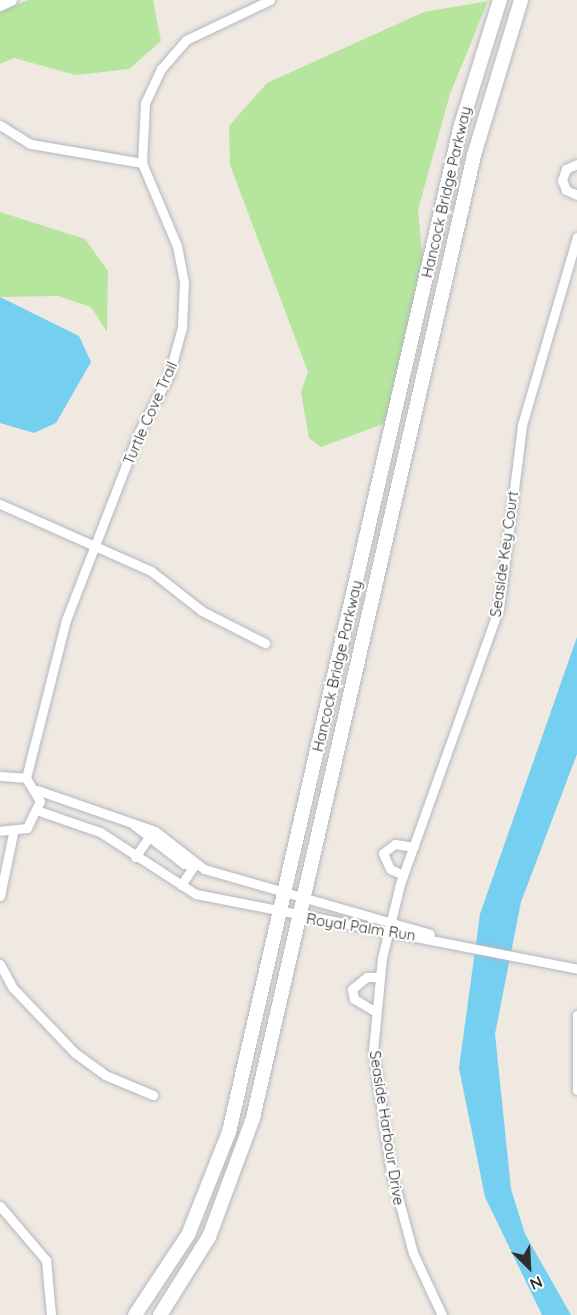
<!DOCTYPE html>
<style>
body{margin:0}
#map{position:relative;width:577px;height:1315px;overflow:hidden;background:#efe9e1;font-family:Quicksand,sans-serif}
div>[style]{position:absolute}
.green>*{inset:0;background:#b6e59e}
.water>*{inset:0;background:#75cff0}
.roads{filter:drop-shadow(0 0 2px #b4b7c1) drop-shadow(0 0 2px #b4b7c1)}
.minor>*{height:9px;margin:-4.5px;padding:0 4.5px;transform-origin:4.5px;border-radius:4.5px;background:#fff}
.tertiary>*{height:12px;margin:-6px;padding:0 6px;transform-origin:6px;border-radius:6px;background:#fff}
.secondary>*{height:14px;margin:-7px;padding:0 7px;transform-origin:7px;border-radius:7px;background:#fff}
span{translate:-50% -50%;white-space:nowrap;text-align:center;line-height:1.15;-webkit-text-stroke:4.5px #fff;paint-order:stroke}
.street-label{font-size:15px;color:#2e2e2e}
.north{position:absolute;left:499px;top:1237px;width:60px;height:60px;-webkit-text-stroke:4px #fff;paint-order:stroke;rotate:156deg;font-size:16px;font-weight:700;line-height:24px;text-align:center;color:#2e2e2e}
.north::after{content:'';display:block;margin:auto;width:21px;height:27px;background:#2e2e2e;clip-path:polygon(50% 0,100% 100%,50% 72%,0 100%)}
</style>
<div id="map">
<div class="green">
<div style="clip-path:polygon(28px 0,153px 0,161px 41px,129px 69px,76px 75px,14px 58px,0 64px,0 12px)"></div>
<div style="clip-path:polygon(488px 1px,450px 94px,418px 210px,423px 263px,386px 423px,321px 447px,309px 438px,301px 392px,308px 372px,230px 165px,229px 126px,267px 83px,424px 12px)"></div>
<div style="clip-path:polygon(0 212px,85px 239px,108px 271px,107px 332px,91px 307px,58px 296px,0 297px)"></div>
</div>
<div class="water">
<div style="clip-path:polygon(0 297px,79px 336px,91px 362px,56px 423px,34px 433px,0 423px)"></div>
<div style="clip-path:polygon(577px 637px,577px 754px,521px 902px,495px 1034px,511px 1189px,525px 1234px,571px 1315px,542px 1315px,485px 1197px,459px 1068px,480px 914px)"></div>
</div>
<div class="roads">
<div class="minor">
<div style="left:0;top:125px;width:36px;rotate:32deg"></div>
<div style="left:31px;top:144px;width:113px;rotate:9.7deg"></div>
<div style="left:577px;top:164px;width:12px;rotate:156deg"></div>
<div style="left:566px;top:169px;width:12px;rotate:110deg"></div>
<div style="left:562px;top:180px;width:11px;rotate:68deg"></div>
<div style="left:566px;top:190px;width:12px;rotate:24deg"></div>
<div style="left:0;top:504px;width:165px;rotate:23.9deg"></div>
<div style="left:151px;top:571px;width:65px;rotate:38.1deg"></div>
<div style="left:202px;top:611px;width:71px;rotate:26.9deg"></div>
<div style="left:0;top:776px;width:26px;rotate:4deg"></div>
<div style="left:26px;top:778px;width:27px;rotate:59deg"></div>
<div style="left:40px;top:801px;width:30px;rotate:116deg"></div>
<div style="left:27px;top:828px;width:27px;rotate:174deg"></div>
<div style="left:26px;top:778px;width:163px;rotate:-75.8deg"></div>
<div style="left:66px;top:620px;width:202px;rotate:-68.8deg"></div>
<div style="left:139px;top:432px;width:64px;rotate:-62.2deg"></div>
<div style="left:169px;top:375px;width:50px;rotate:-74.8deg"></div>
<div style="left:182px;top:327px;width:45px;rotate:-87.5deg"></div>
<div style="left:184px;top:282px;width:37px;rotate:-101deg"></div>
<div style="left:177px;top:246px;width:90px;rotate:-112.9deg"></div>
<div style="left:142px;top:163px;width:60px;rotate:-87.1deg"></div>
<div style="left:145px;top:103px;width:38px;rotate:-65deg"></div>
<div style="left:161px;top:69px;width:38px;rotate:-49deg"></div>
<div style="left:186px;top:40px;width:93px;rotate:-25.5deg"></div>
<div style="left:37px;top:790px;width:125px;rotate:19.2deg"></div>
<div style="left:155px;top:831px;width:62px;rotate:37.8deg"></div>
<div style="left:204px;top:869px;width:235px;rotate:16deg"></div>
<div style="left:39px;top:811px;width:65px;rotate:19deg"></div>
<div style="left:100px;top:832px;width:114px;rotate:32.9deg"></div>
<div style="left:196px;top:894px;width:388px;rotate:11.1deg"></div>
<div style="left:134px;top:825px;width:63px;rotate:38deg"></div>
<div style="left:184px;top:864px;width:11px"></div>
<div style="left:135px;top:857px;width:28px;rotate:-55deg"></div>
<div style="left:403px;top:875px;width:14px;rotate:-155deg"></div>
<div style="left:390px;top:869px;width:17px;rotate:-114deg"></div>
<div style="left:383px;top:853px;width:15px;rotate:-37deg"></div>
<div style="left:395px;top:844px;width:19px;rotate:9deg"></div>
<div style="left:181px;top:885px;width:25px;rotate:-56deg"></div>
<div style="left:0;top:896px;width:64px;rotate:-78.3deg"></div>
<div style="left:0;top:964px;width:27px;rotate:62deg"></div>
<div style="left:13px;top:988px;width:90px;rotate:46.4deg"></div>
<div style="left:75px;top:1053px;width:37px;rotate:36deg"></div>
<div style="left:105px;top:1075px;width:52px;rotate:22.6deg"></div>
<div style="left:376px;top:1012px;width:26px;rotate:-149deg"></div>
<div style="left:354px;top:999px;width:10px;rotate:-101deg"></div>
<div style="left:352px;top:989px;width:19px;rotate:-39deg"></div>
<div style="left:367px;top:977px;width:13px"></div>
<div style="left:577px;top:1015px;width:75px;rotate:90deg"></div>
<div style="left:0;top:1206px;width:71px;rotate:49.6deg"></div>
<div style="left:46px;top:1260px;width:55px;rotate:84.8deg"></div>
<div style="left:442px;top:1315px;width:68px;rotate:-115.1deg"></div>
<div style="left:413px;top:1253px;width:85px;rotate:-105deg"></div>
<div style="left:391px;top:1171px;width:121px;rotate:-98.5deg"></div>
<div style="left:373px;top:1051px;width:93px;rotate:-84.5deg"></div>
<div style="left:382px;top:958px;width:76px;rotate:-76.3deg"></div>
<div style="left:400px;top:884px;width:293px;rotate:-70.3deg"></div>
<div style="left:499px;top:608px;width:184px;rotate:-82.8deg"></div>
<div style="left:522px;top:425px;width:196px;rotate:-73.7deg"></div>
</div>
<div class="tertiary">
<div style="left:0;top:5px;width:12px;rotate:-24deg"></div>
</div>
<div class="secondary">
<div style="left:135px;top:1315px;width:96px;rotate:-56.5deg"></div>
<div style="left:188px;top:1235px;width:111px;rotate:-68.3deg"></div>
<div style="left:229px;top:1132px;width:1033px;rotate:-77.03deg"></div>
<div style="left:461px;top:125px;width:131px;rotate:-72.7deg"></div>
<div style="left:160px;top:1315px;width:92px;rotate:-57.9deg"></div>
<div style="left:209px;top:1237px;width:127px;rotate:-69.7deg"></div>
<div style="left:253px;top:1118px;width:988px;rotate:-77.07deg"></div>
<div style="left:474px;top:155px;width:162px;rotate:-73.1deg"></div>
</div>
</div>
<div class="street-label">
<span style="left:446px;top:192px;rotate:-77deg">Hancock Bridge Parkway</span>
<span style="left:150px;top:413px;rotate:-66deg">Turtle Cove Trail</span>
<span style="left:504px;top:554px;rotate:-82deg">Seaside Key Court</span>
<span style="left:337px;top:666px;rotate:-77deg">Hancock Bridge Parkway</span>
<span style="left:361px;top:927px;rotate:9deg">Royal Palm Run</span>
<span style="left:387px;top:1128px;rotate:81deg">Seaside Harbour Drive</span>
</div>
<div class="north">N</div>
</div>
